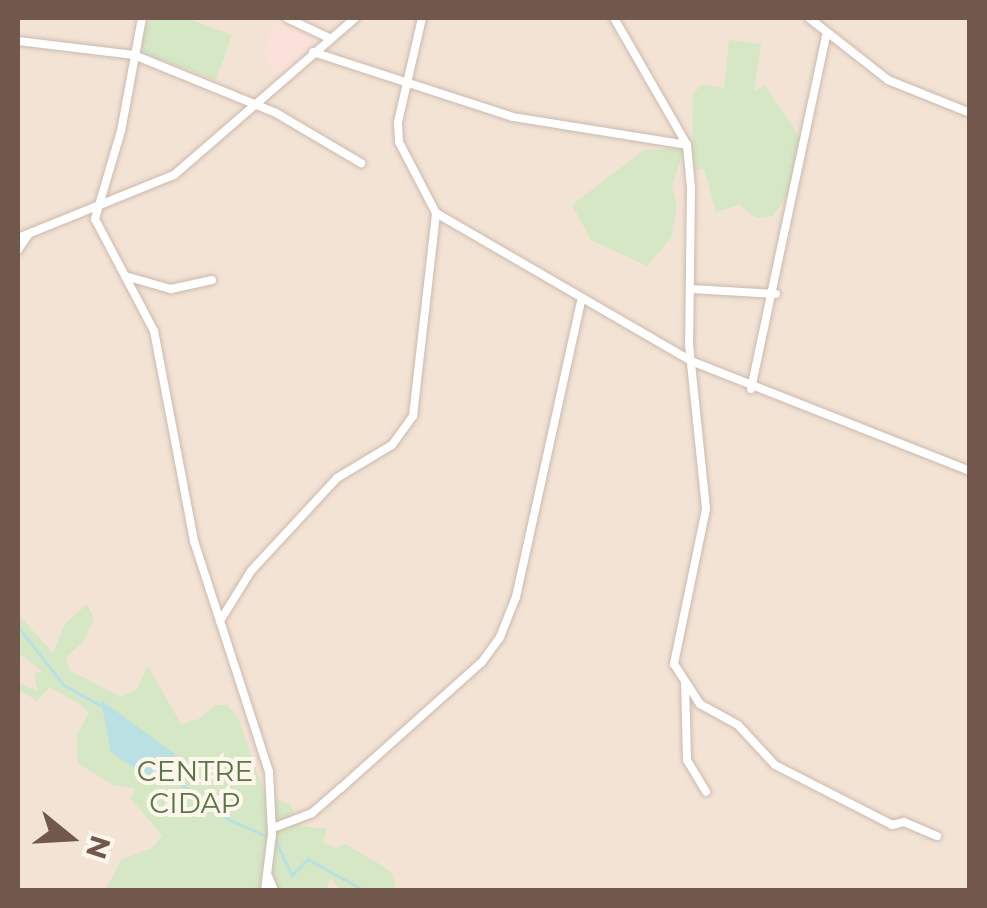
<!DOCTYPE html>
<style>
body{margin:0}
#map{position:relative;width:987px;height:908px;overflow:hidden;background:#fbf1e6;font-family:Montserrat,sans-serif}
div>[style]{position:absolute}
.residential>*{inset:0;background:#f2e3d5;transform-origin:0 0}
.commercial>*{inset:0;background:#fae2da}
.green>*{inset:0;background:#d5e7c5}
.water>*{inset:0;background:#bbe0e3}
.stream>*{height:2.5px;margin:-1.25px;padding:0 1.25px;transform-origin:1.25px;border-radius:1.25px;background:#bbe0e3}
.roads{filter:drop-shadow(0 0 2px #ccb9ad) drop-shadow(0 0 2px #ccb9ad)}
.minor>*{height:8px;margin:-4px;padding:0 4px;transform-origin:4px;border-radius:4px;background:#fff}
span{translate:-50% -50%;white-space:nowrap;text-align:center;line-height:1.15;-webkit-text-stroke:8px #fef6ec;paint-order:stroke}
.park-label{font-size:28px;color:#577845}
.frame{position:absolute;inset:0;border:20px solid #72584c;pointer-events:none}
.north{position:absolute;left:20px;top:788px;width:100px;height:100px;-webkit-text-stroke:8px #fef6ec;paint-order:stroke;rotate:108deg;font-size:28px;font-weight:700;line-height:40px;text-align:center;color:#72584c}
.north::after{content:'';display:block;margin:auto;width:35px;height:45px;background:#72584c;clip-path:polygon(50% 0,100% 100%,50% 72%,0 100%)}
</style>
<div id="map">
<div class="residential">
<div style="left:18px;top:18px;width:951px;height:872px"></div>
</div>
<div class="commercial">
<div style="clip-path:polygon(274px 18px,324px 38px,279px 76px,264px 55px)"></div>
</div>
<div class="green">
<div style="clip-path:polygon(150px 18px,186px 18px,232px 35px,216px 80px,137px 51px)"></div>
<div style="clip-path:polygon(729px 40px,761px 44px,754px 91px,765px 86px,802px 140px,788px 194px,773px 216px,756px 218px,739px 205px,716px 212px,704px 168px,697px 170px,692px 160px,693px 93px,703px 84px,724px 88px)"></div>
<div style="clip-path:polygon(684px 149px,672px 187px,677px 206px,671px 238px,647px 266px,591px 240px,572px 205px,644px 150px)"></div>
<div style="clip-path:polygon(87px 604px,94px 619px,83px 642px,66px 657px,69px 670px,121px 697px,137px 689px,148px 666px,181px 724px,199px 719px,215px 705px,227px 705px,238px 717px,265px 796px,290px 804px,300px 826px,327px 829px,323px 842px,335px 848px,345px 844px,381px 865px,392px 873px,396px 890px,340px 890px,330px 878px,326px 890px,105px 890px,122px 859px,152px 848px,162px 835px,130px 798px,136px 789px,112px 785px,78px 763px,77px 734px,89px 713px,82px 706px,50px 687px,37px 701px,18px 689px,18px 683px,38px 691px,34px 674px,42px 671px,18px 653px,18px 614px,53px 653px,65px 624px)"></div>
</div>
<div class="water">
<div style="clip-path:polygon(101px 700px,175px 754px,173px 778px,151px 780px,111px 752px)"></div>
</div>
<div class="stream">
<div style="left:18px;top:626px;width:75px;rotate:52.1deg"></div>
<div style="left:64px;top:685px;width:41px;rotate:29.1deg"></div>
<div style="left:173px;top:778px;width:71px;rotate:36.4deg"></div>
<div style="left:230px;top:820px;width:43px;rotate:23.6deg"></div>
<div style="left:276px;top:841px;width:38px;rotate:65deg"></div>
<div style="left:292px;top:875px;width:23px;rotate:-45deg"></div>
<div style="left:308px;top:859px;width:64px;rotate:29deg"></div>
</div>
<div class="roads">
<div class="minor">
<div style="left:142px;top:18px;width:115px;rotate:100.5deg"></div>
<div style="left:121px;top:131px;width:92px;rotate:106.5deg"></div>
<div style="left:95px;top:219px;width:127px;rotate:62.2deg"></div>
<div style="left:154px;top:331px;width:214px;rotate:79.2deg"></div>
<div style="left:194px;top:541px;width:243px;rotate:72deg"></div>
<div style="left:269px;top:772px;width:62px;rotate:87.2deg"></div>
<div style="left:272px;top:834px;width:56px;rotate:97.1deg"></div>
<div style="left:287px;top:18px;width:47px;rotate:25.5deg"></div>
<div style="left:614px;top:18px;width:146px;rotate:60.1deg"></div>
<div style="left:687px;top:145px;width:43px;rotate:84.7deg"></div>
<div style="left:691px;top:188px;width:156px;rotate:90.7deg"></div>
<div style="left:689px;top:344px;width:166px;rotate:84.1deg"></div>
<div style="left:706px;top:509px;width:158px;rotate:101.7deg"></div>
<div style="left:674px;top:664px;width:48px;rotate:57deg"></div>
<div style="left:700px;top:704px;width:43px;rotate:28.9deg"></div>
<div style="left:738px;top:725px;width:54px;rotate:47.2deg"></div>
<div style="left:775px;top:765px;width:131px;rotate:27.1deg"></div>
<div style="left:892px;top:825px;width:12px;rotate:-14deg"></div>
<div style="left:904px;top:822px;width:36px;rotate:23deg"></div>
<div style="left:809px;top:18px;width:100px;rotate:38.1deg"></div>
<div style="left:888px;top:80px;width:88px;rotate:21.9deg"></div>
<div style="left:18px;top:41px;width:117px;rotate:6.9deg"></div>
<div style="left:134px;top:55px;width:153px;rotate:22.2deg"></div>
<div style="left:276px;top:113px;width:99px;rotate:30.5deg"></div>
<div style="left:313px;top:52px;width:210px;rotate:18deg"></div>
<div style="left:513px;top:117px;width:176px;rotate:9.1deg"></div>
<div style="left:436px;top:213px;width:295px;rotate:30.1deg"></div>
<div style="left:691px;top:361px;width:300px;rotate:21.5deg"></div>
<div style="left:18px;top:238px;width:168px;rotate:-22deg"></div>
<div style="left:174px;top:175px;width:240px;rotate:-40.9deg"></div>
<div style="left:18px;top:250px;width:18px;rotate:-56deg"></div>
<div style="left:125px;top:276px;width:48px;rotate:15.8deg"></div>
<div style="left:171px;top:289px;width:42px;rotate:-12.4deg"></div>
<div style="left:691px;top:289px;width:85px;rotate:3.4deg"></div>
<div style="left:751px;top:389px;width:362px;rotate:-78deg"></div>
<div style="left:220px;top:621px;width:59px;rotate:-58.2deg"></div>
<div style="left:251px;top:571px;width:127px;rotate:-47.2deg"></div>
<div style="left:337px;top:478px;width:64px;rotate:-31deg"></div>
<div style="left:392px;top:445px;width:36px;rotate:-54deg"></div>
<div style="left:413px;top:416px;width:204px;rotate:-83.5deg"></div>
<div style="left:436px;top:213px;width:80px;rotate:-117.5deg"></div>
<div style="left:399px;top:142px;width:20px;rotate:-93deg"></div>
<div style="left:398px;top:122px;width:107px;rotate:-77deg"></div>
<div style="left:685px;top:682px;width:78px;rotate:88.5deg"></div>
<div style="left:687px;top:760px;width:37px;rotate:59deg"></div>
<div style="left:273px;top:828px;width:42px;rotate:-21deg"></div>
<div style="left:312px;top:813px;width:38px;rotate:-41deg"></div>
<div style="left:341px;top:788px;width:189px;rotate:-41.8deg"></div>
<div style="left:482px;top:662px;width:31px;rotate:-54deg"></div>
<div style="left:500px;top:637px;width:43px;rotate:-68.2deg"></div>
<div style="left:516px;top:597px;width:303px;rotate:-77.6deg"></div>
<div style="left:268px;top:876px;width:15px;rotate:67deg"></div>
</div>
</div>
<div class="park-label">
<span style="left:195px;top:787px">CENTRE<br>CIDAP</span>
</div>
<div class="frame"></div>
<div class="north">N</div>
</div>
